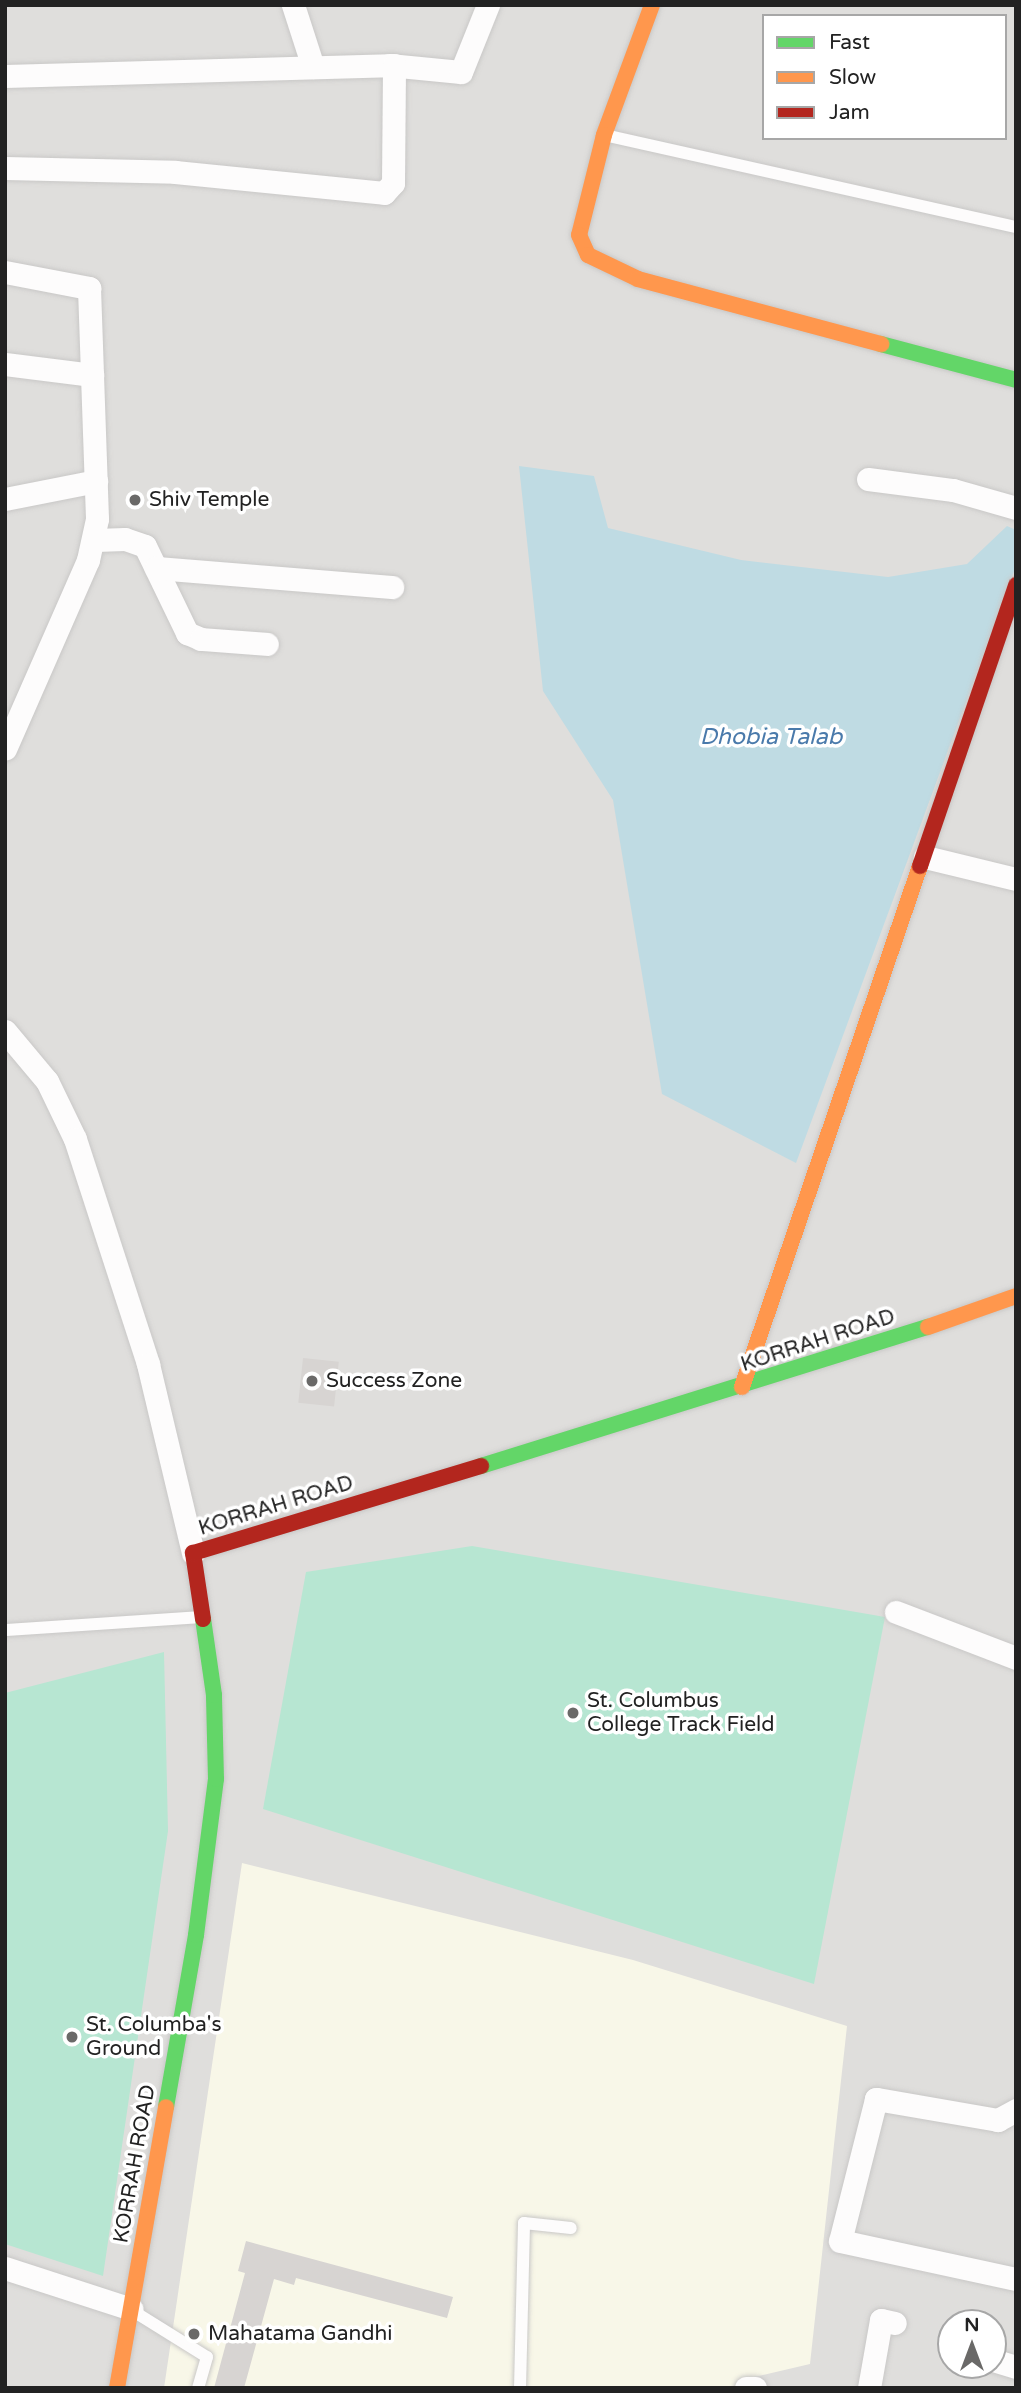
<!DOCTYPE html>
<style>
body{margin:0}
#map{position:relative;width:1021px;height:2393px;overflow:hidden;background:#f0eeeb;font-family:"Varela Round",sans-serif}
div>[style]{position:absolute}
.residential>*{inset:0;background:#dfdedc}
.education>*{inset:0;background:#f8f7e8}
.pitch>*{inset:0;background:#b7e6d2}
.water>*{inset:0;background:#bfdbe3}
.building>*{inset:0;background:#d7d4d2;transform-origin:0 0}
.roads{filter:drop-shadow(0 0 2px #c9c8c7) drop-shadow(0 0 2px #c9c8c7)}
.lane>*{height:12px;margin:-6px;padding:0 6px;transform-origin:6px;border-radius:6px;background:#fdfcfc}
.street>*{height:23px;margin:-11.5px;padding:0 11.5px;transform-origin:11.5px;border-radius:11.5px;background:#fdfcfc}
.fast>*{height:16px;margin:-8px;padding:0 8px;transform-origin:8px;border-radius:8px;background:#63d668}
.slow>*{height:16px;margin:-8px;padding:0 8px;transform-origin:8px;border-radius:8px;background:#ff974d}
.jam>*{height:16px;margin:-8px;padding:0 8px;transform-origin:8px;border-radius:8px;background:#b3261e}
.dots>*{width:19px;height:19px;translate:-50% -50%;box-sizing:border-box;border:4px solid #fff;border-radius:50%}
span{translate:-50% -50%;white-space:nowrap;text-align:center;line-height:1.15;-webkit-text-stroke:7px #fff;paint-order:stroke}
.poi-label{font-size:21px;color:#222}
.left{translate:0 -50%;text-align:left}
.street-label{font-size:21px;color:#222}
.water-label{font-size:23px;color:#4a7aab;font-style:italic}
.frame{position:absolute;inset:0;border:7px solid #222;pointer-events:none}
.legend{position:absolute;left:762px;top:14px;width:245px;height:126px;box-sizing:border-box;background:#fff;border:2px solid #a7a7a7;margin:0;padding:9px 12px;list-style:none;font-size:21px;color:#222}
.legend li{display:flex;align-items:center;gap:14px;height:35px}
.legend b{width:35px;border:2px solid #a7a7a7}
.north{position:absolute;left:937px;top:2309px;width:70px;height:70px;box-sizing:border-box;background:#fff;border:2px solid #a7a7a7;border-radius:50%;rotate:0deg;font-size:19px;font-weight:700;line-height:28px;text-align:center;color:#222}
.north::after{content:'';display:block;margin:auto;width:24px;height:32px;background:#6a6968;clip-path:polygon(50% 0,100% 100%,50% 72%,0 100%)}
</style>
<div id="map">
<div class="residential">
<div style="clip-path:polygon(evenodd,5px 5px,1016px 5px,1016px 2388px,5px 2388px,5px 5px,764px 16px,1005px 16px,1005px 138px,764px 138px,764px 16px,5px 5px,951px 2323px,993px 2323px,993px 2365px,951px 2365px,951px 2323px)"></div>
</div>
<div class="education">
<div style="clip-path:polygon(242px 1863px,633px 1960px,847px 2026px,810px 2364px,746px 2379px,743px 2388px,164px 2388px)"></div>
</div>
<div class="pitch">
<div style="clip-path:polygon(472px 1546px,885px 1617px,814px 1984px,263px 1809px,306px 1572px)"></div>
<div style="clip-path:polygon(164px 1652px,168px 1831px,103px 2276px,5px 2244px,5px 1693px)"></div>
</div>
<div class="water">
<div style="clip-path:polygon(519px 466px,594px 476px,608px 528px,741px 560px,888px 577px,967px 564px,1007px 526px,1016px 530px,1016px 566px,796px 1163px,662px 1094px,613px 800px,543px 691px)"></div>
</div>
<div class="building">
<div style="left:303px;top:1358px;width:36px;height:45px;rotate:6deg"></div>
<div style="clip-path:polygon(246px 2241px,453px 2297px,447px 2318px,296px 2278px,294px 2285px,274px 2279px,244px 2388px,214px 2388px,245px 2273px,238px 2271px)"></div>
</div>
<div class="roads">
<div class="lane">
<div style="left:604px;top:135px;width:422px;rotate:12.6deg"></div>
<div style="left:5px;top:1630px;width:195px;rotate:-3.8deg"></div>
<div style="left:133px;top:2311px;width:87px;rotate:31.9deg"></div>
<div style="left:207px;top:2357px;width:32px;rotate:106deg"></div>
<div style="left:520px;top:2388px;width:165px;rotate:-88.6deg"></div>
<div style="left:524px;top:2223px;width:47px;rotate:6.1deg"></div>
</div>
<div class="street">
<div style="left:293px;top:5px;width:65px;rotate:72.1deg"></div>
<div style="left:5px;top:76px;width:384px;rotate:-1.6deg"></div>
<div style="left:389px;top:65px;width:72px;rotate:5.6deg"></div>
<div style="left:461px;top:72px;width:72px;rotate:-68.1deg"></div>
<div style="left:5px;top:168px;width:170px;rotate:1.3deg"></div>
<div style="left:175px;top:172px;width:210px;rotate:5.7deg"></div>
<div style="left:384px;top:193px;width:13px;rotate:-48deg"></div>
<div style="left:393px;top:183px;width:118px;rotate:-89.5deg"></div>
<div style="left:5px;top:272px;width:86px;rotate:10.8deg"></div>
<div style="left:89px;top:288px;width:87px;rotate:88deg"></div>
<div style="left:5px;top:364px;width:88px;rotate:7.2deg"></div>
<div style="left:92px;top:375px;width:144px;rotate:88deg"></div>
<div style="left:97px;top:519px;width:42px;rotate:102.4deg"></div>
<div style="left:88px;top:560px;width:206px;rotate:113.7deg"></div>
<div style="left:868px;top:479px;width:86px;rotate:7.4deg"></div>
<div style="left:953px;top:490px;width:66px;rotate:15.9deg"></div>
<div style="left:5px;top:499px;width:93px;rotate:-11.2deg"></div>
<div style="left:95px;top:540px;width:30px;rotate:-2deg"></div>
<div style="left:125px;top:539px;width:21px;rotate:19deg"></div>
<div style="left:145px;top:546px;width:97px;rotate:64.2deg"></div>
<div style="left:187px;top:633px;width:15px;rotate:23deg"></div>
<div style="left:201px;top:639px;width:66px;rotate:4.3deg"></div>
<div style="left:156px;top:568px;width:237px;rotate:4.6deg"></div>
<div style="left:925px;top:857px;width:94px;rotate:13.6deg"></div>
<div style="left:5px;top:1031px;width:65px;rotate:50deg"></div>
<div style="left:47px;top:1081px;width:64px;rotate:64.2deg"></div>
<div style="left:75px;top:1139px;width:237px;rotate:72deg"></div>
<div style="left:148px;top:1364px;width:194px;rotate:76.6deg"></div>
<div style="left:896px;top:1612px;width:129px;rotate:21deg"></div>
<div style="left:1016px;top:2110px;width:21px;rotate:151deg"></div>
<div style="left:998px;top:2120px;width:124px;rotate:-170.2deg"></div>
<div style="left:876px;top:2099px;width:146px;rotate:104.2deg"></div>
<div style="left:840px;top:2241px;width:180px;rotate:12.2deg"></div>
<div style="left:5px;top:2268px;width:133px;rotate:18deg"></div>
<div style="left:993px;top:2360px;width:24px;rotate:17deg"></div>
<div style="left:746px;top:2388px;width:9px"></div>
<div style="left:869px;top:2388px;width:69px;rotate:-80deg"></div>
<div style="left:881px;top:2320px;width:14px;rotate:12deg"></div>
</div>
<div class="fast">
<div style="left:881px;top:344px;width:140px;rotate:14.9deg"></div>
<div style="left:481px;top:1466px;width:468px;rotate:-17.3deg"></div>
<div style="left:166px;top:2107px;width:175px;rotate:-80.1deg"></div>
<div style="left:196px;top:1935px;width:157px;rotate:-82.7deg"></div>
<div style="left:216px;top:1779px;width:84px;rotate:-91.4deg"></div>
<div style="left:214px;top:1695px;width:77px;rotate:-98.2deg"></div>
</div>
<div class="slow">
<div style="left:652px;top:5px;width:139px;rotate:110.3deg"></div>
<div style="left:604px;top:135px;width:103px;rotate:104deg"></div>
<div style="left:579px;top:235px;width:22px;rotate:66deg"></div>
<div style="left:588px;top:255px;width:55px;rotate:25.6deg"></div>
<div style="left:638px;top:279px;width:252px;rotate:15deg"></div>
<div style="left:928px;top:1327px;width:93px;rotate:-19.4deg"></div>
<div style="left:742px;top:1387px;width:551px;rotate:-71.14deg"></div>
<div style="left:117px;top:2388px;width:285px;rotate:-80.1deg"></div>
</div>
<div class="jam">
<div style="left:920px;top:866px;width:297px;rotate:-71.1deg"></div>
<div style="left:203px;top:1619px;width:67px;rotate:-98.6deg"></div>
<div style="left:193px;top:1553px;width:301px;rotate:-16.8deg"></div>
</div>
</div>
<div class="dots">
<div style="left:135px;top:500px;background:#6a6968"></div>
<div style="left:312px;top:1381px;background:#6a6968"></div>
<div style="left:573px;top:1713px;background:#6a6968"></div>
<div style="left:72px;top:2037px;background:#6a6968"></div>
<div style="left:194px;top:2334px;background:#6a6968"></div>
</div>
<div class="poi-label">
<span class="left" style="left:149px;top:500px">Shiv Temple</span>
<span class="left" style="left:326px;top:1381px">Success Zone</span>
<span class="left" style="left:587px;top:1713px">St. Columbus<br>College Track Field</span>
<span class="left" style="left:86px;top:2037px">St. Columba's<br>Ground</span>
<span class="left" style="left:208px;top:2334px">Mahatama Gandhi</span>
</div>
<div class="street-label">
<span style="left:818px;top:1341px;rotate:-18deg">KORRAH ROAD</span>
<span style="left:276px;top:1506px;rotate:-17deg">KORRAH ROAD</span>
<span style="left:135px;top:2164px;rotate:-80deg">KORRAH ROAD</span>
</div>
<div class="water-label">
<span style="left:771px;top:737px">Dhobia Talab</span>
</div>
<div class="frame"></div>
<ul class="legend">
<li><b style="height:9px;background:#63d668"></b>Fast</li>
<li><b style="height:9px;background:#ff974d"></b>Slow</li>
<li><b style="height:9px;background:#b3261e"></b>Jam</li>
</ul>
<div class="north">N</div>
</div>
